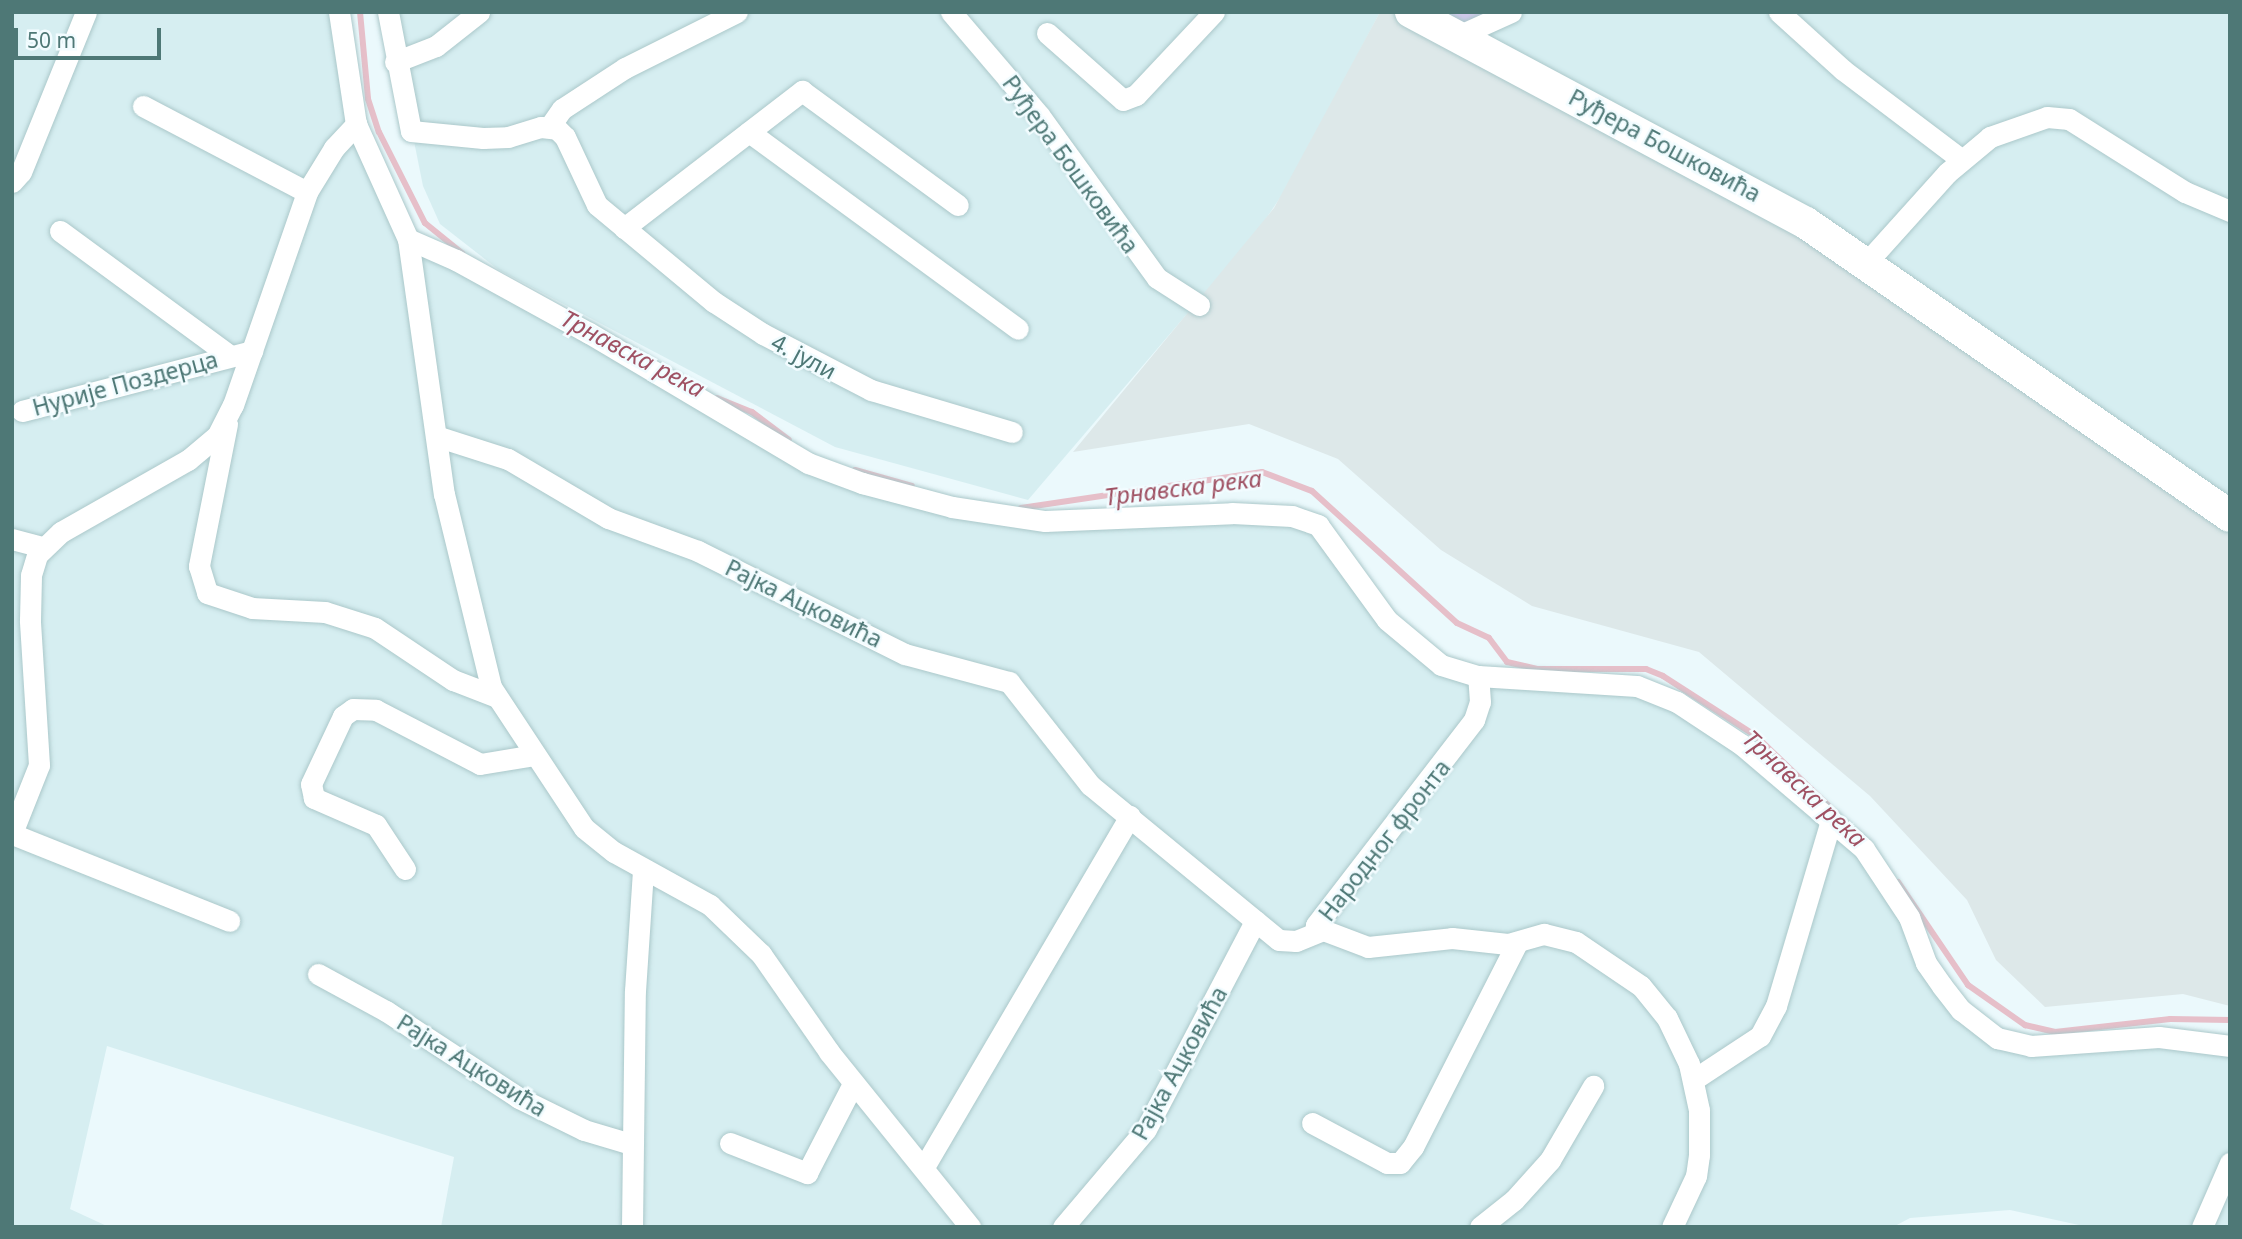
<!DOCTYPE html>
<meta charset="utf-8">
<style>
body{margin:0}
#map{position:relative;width:2242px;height:1239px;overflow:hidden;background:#ebf9fc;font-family:"Noto Sans",sans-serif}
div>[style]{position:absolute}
.residential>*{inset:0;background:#d6eef1}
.industrial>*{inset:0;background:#dde8e9}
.green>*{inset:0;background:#d0c9eb}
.stream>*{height:6px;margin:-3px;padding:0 3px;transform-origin:3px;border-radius:3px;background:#e6bfc9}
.roads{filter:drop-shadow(0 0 2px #abc8ca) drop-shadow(0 0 2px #abc8ca)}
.minor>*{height:21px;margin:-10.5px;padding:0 10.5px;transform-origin:10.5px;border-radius:10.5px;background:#fff}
.secondary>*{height:32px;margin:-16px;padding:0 16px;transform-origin:16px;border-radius:16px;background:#fff}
span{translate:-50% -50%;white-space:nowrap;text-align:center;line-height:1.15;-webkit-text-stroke:5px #f2fcff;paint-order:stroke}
.street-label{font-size:23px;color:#4e7876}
.water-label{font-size:24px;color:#9f5163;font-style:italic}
.frame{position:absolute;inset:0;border:14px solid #4e7876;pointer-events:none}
.scale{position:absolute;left:14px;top:28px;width:147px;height:32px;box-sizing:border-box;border:4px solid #4e7876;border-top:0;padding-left:9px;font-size:21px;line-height:24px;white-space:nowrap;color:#4e7876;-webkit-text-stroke:5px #f2fcff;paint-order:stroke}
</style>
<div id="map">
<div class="residential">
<div style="clip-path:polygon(12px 12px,328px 12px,408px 239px,808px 463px,1003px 516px,1305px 519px,1387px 620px,1441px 665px,1653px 690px,1831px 820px,1916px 937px,1997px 1038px,2230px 1046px,2230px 1227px,2088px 1227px,2010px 1210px,1910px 1218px,1893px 1227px,441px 1227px,454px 1157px,107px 1046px,70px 1209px,109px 1227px,12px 1227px)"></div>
<div style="clip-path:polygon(388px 12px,1380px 12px,1290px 183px,1257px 232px,1028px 500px,835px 447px,499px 270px,440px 224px,423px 186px)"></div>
<div style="clip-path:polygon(1511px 12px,2230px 12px,2230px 516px,1460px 35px)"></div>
</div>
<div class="industrial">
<div style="clip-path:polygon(1380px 12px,1411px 12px,1707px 166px,2230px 516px,2230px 1006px,2183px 994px,2045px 1007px,1996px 960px,1967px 900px,1870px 796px,1699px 652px,1532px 606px,1441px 550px,1338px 459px,1249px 424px,1073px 452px,1274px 208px)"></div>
</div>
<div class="green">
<div style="clip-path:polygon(1411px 12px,1511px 12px,1460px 35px)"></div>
</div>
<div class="stream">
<div style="left:360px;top:12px;width:87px;rotate:84.7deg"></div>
<div style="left:368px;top:99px;width:35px;rotate:72deg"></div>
<div style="left:379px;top:132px;width:102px;rotate:63.2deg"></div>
<div style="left:425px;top:223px;width:48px;rotate:39deg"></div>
<div style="left:717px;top:398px;width:38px;rotate:22deg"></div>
<div style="left:752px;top:412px;width:46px;rotate:37.1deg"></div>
<div style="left:855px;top:470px;width:59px;rotate:15.7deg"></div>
<div style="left:1021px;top:508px;width:244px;rotate:-8.5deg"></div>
<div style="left:1262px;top:472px;width:53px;rotate:20.8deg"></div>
<div style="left:1312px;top:491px;width:196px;rotate:42.3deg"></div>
<div style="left:1457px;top:623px;width:35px;rotate:25deg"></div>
<div style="left:1489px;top:638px;width:30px;rotate:53deg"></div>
<div style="left:1507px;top:662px;width:32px;rotate:13deg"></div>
<div style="left:1538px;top:669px;width:108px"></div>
<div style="left:1646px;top:669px;width:18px;rotate:22deg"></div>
<div style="left:1663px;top:676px;width:111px;rotate:32.8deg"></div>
<div style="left:1756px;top:736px;width:110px;rotate:43.9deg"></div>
<div style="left:1898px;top:882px;width:125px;rotate:55.8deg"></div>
<div style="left:1968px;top:985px;width:70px;rotate:35.1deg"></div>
<div style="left:2025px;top:1025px;width:31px;rotate:13deg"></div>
<div style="left:2055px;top:1032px;width:116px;rotate:-6.4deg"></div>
<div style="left:2170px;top:1019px;width:60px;rotate:1deg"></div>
</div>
<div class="roads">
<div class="minor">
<div style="left:339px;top:12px;width:113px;rotate:81.4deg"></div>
<div style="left:356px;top:124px;width:126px;rotate:65.7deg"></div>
<div style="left:408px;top:239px;width:258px;rotate:82deg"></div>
<div style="left:444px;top:494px;width:199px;rotate:76.3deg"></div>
<div style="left:491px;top:687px;width:169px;rotate:56.6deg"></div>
<div style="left:584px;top:828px;width:38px;rotate:39deg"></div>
<div style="left:614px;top:852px;width:110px;rotate:28.9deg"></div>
<div style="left:710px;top:905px;width:71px;rotate:43.9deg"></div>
<div style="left:761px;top:954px;width:119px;rotate:55.2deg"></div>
<div style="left:829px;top:1052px;width:225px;rotate:51.1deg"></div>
<div style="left:388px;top:12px;width:121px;rotate:79.1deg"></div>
<div style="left:411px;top:131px;width:72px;rotate:5.6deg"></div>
<div style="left:483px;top:138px;width:25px;rotate:-2deg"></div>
<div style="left:508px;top:137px;width:34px;rotate:-17deg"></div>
<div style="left:541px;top:127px;width:16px;rotate:7deg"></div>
<div style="left:557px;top:129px;width:11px;rotate:45deg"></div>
<div style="left:565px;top:137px;width:75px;rotate:64.8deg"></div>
<div style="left:597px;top:205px;width:152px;rotate:39.7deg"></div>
<div style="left:714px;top:302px;width:59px;rotate:33.1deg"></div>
<div style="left:763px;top:334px;width:122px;rotate:27.4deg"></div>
<div style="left:871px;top:390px;width:147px;rotate:16.6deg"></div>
<div style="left:951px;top:12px;width:135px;rotate:49.5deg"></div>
<div style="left:1039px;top:115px;width:201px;rotate:54.1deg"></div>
<div style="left:1157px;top:278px;width:50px;rotate:32.7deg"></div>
<div style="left:1779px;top:12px;width:86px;rotate:42.2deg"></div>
<div style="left:1843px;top:70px;width:149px;rotate:37.1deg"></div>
<div style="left:1047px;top:33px;width:101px;rotate:41.4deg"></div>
<div style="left:1123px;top:100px;width:14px;rotate:-21deg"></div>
<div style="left:1136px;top:95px;width:114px;rotate:-46.8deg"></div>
<div style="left:1460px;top:35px;width:56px;rotate:-24.3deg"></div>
<div style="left:395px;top:62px;width:44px;rotate:-21.3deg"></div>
<div style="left:436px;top:46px;width:55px;rotate:-38.3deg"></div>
<div style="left:143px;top:106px;width:185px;rotate:27.7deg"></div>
<div style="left:550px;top:126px;width:21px;rotate:-55deg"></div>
<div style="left:562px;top:109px;width:75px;rotate:-33.1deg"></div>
<div style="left:625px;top:68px;width:125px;rotate:-26.6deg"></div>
<div style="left:749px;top:132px;width:333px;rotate:36.2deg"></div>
<div style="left:12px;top:182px;width:13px;rotate:-48deg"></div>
<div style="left:21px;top:172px;width:173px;rotate:-67.9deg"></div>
<div style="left:624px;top:228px;width:225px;rotate:-37.6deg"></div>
<div style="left:802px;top:91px;width:193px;rotate:36.2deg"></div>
<div style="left:60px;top:231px;width:210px;rotate:36.3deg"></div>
<div style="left:408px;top:239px;width:52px;rotate:23.6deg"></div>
<div style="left:456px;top:260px;width:152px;rotate:28.8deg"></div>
<div style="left:589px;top:333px;width:255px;rotate:30.7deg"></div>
<div style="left:808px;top:463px;width:58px;rotate:20.3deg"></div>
<div style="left:862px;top:483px;width:93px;rotate:14.9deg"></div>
<div style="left:952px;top:507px;width:94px;rotate:8.6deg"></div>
<div style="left:1045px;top:521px;width:187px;rotate:-2.4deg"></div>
<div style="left:1232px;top:513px;width:60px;rotate:2.9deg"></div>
<div style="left:1292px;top:516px;width:28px;rotate:19deg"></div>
<div style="left:1318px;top:525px;width:117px;rotate:54deg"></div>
<div style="left:1387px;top:620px;width:70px;rotate:39.8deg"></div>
<div style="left:1441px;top:665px;width:39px;rotate:17deg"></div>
<div style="left:1478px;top:676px;width:159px;rotate:3.6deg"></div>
<div style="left:1637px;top:686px;width:43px;rotate:21.8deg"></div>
<div style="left:1677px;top:702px;width:78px;rotate:33.5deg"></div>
<div style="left:1742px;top:745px;width:160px;rotate:40.4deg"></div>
<div style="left:1864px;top:849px;width:82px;rotate:56.5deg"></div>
<div style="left:1909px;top:917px;width:49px;rotate:69.7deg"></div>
<div style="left:1926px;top:963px;width:28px;rotate:55deg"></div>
<div style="left:1942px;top:986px;width:31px;rotate:52deg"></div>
<div style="left:1961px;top:1010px;width:46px;rotate:37.9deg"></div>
<div style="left:1997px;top:1038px;width:35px;rotate:13deg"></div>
<div style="left:2031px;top:1046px;width:128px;rotate:-4deg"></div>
<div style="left:2159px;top:1037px;width:72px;rotate:7.2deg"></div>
<div style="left:1867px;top:262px;width:120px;rotate:-48deg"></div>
<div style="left:1947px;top:173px;width:56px;rotate:-39.9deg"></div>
<div style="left:1990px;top:137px;width:60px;rotate:-19.3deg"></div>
<div style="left:2047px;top:117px;width:22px;rotate:5deg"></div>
<div style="left:2069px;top:119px;width:137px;rotate:32.2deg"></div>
<div style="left:2185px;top:192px;width:49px;rotate:22.9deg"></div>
<div style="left:22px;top:411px;width:238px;rotate:-14.6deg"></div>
<div style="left:227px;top:424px;width:145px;rotate:101.2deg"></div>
<div style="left:199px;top:566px;width:28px;rotate:73deg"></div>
<div style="left:207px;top:593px;width:47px;rotate:18.4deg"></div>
<div style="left:252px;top:608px;width:73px;rotate:3.1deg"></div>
<div style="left:325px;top:612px;width:52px;rotate:17.7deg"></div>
<div style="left:375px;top:628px;width:94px;rotate:33.7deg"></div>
<div style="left:453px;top:680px;width:47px;rotate:21.1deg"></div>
<div style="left:439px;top:437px;width:72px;rotate:17.7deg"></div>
<div style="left:508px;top:459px;width:116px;rotate:30.5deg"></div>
<div style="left:608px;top:518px;width:96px;rotate:20.1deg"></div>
<div style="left:698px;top:551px;width:231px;rotate:26.5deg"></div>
<div style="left:905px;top:654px;width:108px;rotate:15.1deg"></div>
<div style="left:1009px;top:682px;width:131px;rotate:51.8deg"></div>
<div style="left:1090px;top:785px;width:244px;rotate:39.4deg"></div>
<div style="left:1279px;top:940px;width:17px;rotate:3deg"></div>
<div style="left:1296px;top:941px;width:29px;rotate:-22deg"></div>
<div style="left:1323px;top:930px;width:48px;rotate:20.7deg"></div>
<div style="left:1368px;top:947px;width:84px;rotate:-6.1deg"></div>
<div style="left:1452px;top:938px;width:56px;rotate:6.1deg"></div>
<div style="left:1508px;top:944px;width:37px;rotate:-16deg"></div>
<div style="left:1544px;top:934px;width:33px;rotate:14deg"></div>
<div style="left:1576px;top:942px;width:78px;rotate:34.1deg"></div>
<div style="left:1641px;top:986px;width:41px;rotate:50.9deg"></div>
<div style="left:1667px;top:1018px;width:51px;rotate:64.4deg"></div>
<div style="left:1689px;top:1064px;width:47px;rotate:77.7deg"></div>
<div style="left:1699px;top:1110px;width:45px;rotate:90deg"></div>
<div style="left:1699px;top:1155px;width:21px;rotate:98deg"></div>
<div style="left:1696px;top:1176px;width:56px;rotate:115.2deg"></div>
<div style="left:12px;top:539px;width:30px;rotate:15deg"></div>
<div style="left:12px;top:833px;width:73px;rotate:-68.3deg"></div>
<div style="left:39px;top:765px;width:145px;rotate:-93.6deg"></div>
<div style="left:30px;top:620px;width:45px;rotate:-88.7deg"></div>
<div style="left:31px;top:575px;width:21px;rotate:-73deg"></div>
<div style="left:37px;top:555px;width:33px;rotate:-44deg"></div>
<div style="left:61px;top:532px;width:146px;rotate:-29.6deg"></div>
<div style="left:188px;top:460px;width:38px;rotate:-40deg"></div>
<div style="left:217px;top:436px;width:35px;rotate:-63deg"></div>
<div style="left:233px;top:405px;width:225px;rotate:-70.8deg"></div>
<div style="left:307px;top:192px;width:52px;rotate:-58.5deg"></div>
<div style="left:334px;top:148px;width:33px;rotate:-47deg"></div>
<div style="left:12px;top:834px;width:234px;rotate:21.8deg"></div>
<div style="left:405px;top:869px;width:53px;rotate:-123.4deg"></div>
<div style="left:376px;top:825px;width:68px;rotate:-156.5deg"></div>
<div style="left:314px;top:798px;width:14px;rotate:-102deg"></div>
<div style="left:311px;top:784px;width:75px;rotate:-64.8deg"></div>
<div style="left:343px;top:716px;width:12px;rotate:-35deg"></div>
<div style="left:353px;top:709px;width:23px;rotate:2deg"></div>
<div style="left:376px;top:710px;width:117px;rotate:27.4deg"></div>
<div style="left:480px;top:764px;width:56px;rotate:-9.3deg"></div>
<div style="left:1315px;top:932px;width:7px;rotate:-82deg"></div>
<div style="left:1316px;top:925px;width:259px;rotate:-52.4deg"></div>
<div style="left:1474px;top:720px;width:19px;rotate:-72deg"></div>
<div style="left:1480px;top:702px;width:26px;rotate:-94deg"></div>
<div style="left:318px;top:974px;width:77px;rotate:28.6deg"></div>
<div style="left:386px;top:1011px;width:159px;rotate:33.2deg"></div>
<div style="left:519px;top:1098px;width:72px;rotate:26.2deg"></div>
<div style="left:584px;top:1130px;width:49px;rotate:16.6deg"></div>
<div style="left:1693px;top:1080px;width:80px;rotate:-33.3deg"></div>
<div style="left:1760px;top:1036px;width:34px;rotate:-62deg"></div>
<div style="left:1776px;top:1006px;width:194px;rotate:-73.5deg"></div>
<div style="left:1312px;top:1123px;width:85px;rotate:28.1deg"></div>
<div style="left:1387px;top:1163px;width:13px"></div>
<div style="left:1400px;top:1163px;width:21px;rotate:-51deg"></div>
<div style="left:1413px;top:1147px;width:229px;rotate:-63deg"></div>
<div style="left:730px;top:1143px;width:83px;rotate:21.3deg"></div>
<div style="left:807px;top:1173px;width:100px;rotate:-62.7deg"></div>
<div style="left:924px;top:1167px;width:407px;rotate:-59.6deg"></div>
<div style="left:632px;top:1227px;width:236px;rotate:-89.3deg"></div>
<div style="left:635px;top:991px;width:122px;rotate:-86.2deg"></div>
<div style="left:1063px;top:1227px;width:128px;rotate:-49.7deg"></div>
<div style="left:1146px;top:1129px;width:235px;rotate:-62.3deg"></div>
<div style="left:1480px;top:1227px;width:43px;rotate:-38.5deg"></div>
<div style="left:1514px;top:1200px;width:54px;rotate:-48deg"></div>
<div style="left:1550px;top:1160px;width:86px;rotate:-59.8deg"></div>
<div style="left:2202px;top:1227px;width:70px;rotate:-66.4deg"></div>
</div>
<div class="secondary">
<div style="left:1411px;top:12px;width:448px;rotate:28.1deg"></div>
<div style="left:1806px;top:223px;width:515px;rotate:34.65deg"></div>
</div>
</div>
<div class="street-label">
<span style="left:1665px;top:145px;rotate:28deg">Руђера Бошковића</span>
<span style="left:1071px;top:164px;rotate:54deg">Руђера Бошковића</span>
<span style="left:804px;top:356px;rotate:28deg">4. јули</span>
<span style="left:125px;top:383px;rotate:-15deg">Нурије Поздерца</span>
<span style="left:804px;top:603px;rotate:26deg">Рајка Ацковића</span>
<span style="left:1384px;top:840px;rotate:-52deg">Народног фронта</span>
<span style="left:1179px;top:1063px;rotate:-61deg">Рајка Ацковића</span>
<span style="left:472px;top:1065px;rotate:32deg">Рајка Ацковића</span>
</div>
<div class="water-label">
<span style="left:633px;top:353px;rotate:28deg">Трнавска река</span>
<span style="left:1183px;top:487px;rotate:-7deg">Трнавска река</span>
<span style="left:1805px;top:788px;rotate:43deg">Трнавска река</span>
</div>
<div class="frame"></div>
<div class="scale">50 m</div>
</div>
